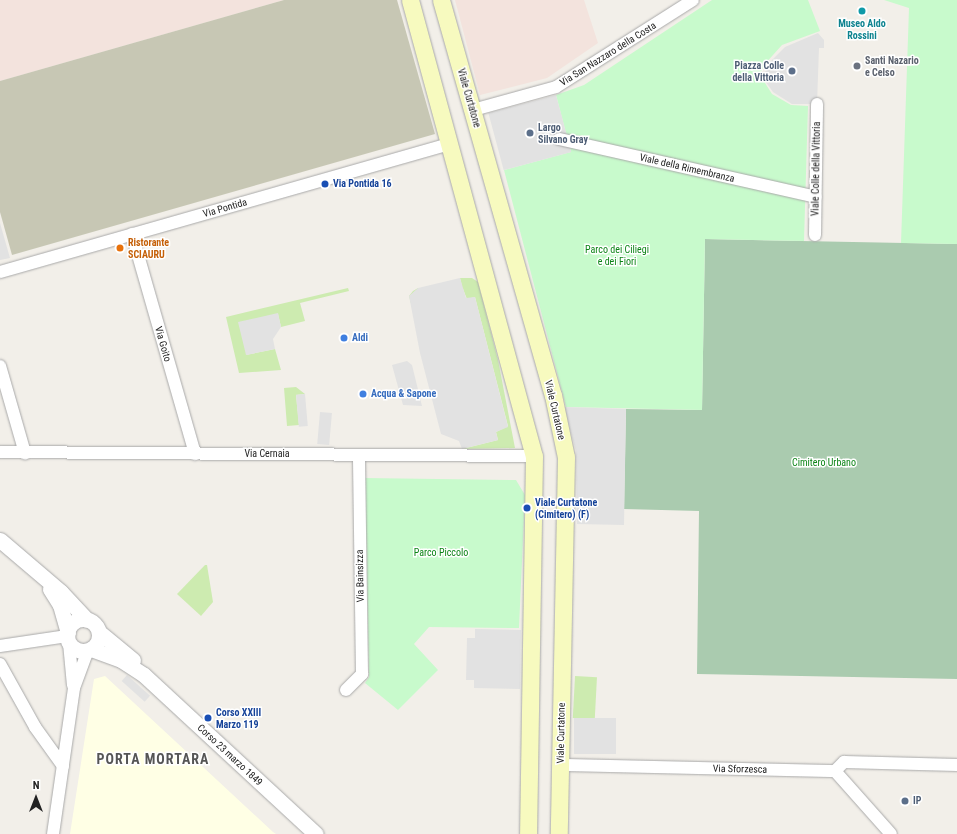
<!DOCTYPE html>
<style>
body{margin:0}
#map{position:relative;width:957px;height:834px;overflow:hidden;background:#f2efe9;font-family:"Roboto Condensed",sans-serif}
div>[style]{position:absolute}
.education>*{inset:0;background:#ffffe5}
.military>*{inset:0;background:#f3e3dd}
.construction>*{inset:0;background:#c7c7b4}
.grass>*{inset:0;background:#cdebb0;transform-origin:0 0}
.cemetery>*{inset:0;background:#aacbaf}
.park>*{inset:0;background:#c8facc}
.parking>*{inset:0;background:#e2e2e2;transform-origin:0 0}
.roads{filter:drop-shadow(0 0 1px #a9a9a9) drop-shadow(0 0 1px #a9a9a9)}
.minor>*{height:12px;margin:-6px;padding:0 6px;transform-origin:6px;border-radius:6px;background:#fff}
.tertiary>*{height:15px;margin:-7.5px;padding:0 7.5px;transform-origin:7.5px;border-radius:7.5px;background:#fff}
.tertiary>.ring{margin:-7.5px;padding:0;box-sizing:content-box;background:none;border:15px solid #fff;border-radius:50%}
.secondary>*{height:17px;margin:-8.5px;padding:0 8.5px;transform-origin:8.5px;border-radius:8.5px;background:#f7fabf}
.dots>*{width:11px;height:11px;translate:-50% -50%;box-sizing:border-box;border:2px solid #fff;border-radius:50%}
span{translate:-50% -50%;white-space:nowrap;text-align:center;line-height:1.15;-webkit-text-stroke:3px #fff;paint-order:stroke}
.culture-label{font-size:10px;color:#0d838f;font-weight:700}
.street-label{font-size:10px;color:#222}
.worship-label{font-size:10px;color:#5b616d;font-weight:700}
.left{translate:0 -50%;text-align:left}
.service-label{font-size:10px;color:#4e5e75;font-weight:700}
.right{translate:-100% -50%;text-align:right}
.transit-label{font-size:10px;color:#164399;font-weight:700}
.food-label{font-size:10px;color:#c56008;font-weight:700}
.park-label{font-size:10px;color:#0c8416}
.shop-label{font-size:10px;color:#366cbe;font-weight:700}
.district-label{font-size:14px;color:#555;font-weight:700;letter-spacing:1px}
.north{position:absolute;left:16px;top:778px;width:40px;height:40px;-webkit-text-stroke:3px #fff;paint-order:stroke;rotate:0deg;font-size:11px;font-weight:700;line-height:16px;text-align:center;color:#222}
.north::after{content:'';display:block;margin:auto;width:14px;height:18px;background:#222;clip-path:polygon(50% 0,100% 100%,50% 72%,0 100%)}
</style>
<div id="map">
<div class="education">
<div style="clip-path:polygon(105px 676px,273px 832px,276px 834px,70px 834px,94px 679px)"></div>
</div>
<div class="military">
<div style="clip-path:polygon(0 0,284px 0,0 81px)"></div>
<div style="clip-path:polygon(455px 0,584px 0,598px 43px,547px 78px,480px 95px)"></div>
</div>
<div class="construction">
<div style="clip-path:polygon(284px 0,397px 0,435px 134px,12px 255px,0 212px,0 81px)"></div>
</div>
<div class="grass">
<div style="clip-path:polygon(460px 278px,472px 278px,478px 282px,498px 360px,515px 448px,462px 449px,498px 440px,496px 432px,508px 426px,475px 297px,467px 299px,463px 289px,413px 302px,413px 311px,409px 296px,413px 291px,418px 288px,421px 296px,462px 286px)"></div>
<div style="clip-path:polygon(348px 288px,349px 291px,300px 303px,305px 321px,281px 327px,278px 314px,246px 355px,275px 349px,281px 370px,239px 373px,226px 317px)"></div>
<div style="clip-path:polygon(296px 387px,305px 394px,296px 395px,299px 425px,287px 426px,284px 388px)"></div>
<div style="clip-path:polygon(205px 565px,207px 565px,213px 602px,201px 616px,177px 594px)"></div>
<div style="left:575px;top:676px;width:22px;height:42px;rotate:3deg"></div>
</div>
<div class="cemetery">
<div style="clip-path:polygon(705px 239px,957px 244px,957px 679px,697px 674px,699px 511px,624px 509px,626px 409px,702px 410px)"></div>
</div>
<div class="park">
<div style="clip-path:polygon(712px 0,808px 0,820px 31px,782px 45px,764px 65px,760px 75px,772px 94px,791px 105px,808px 106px,804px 241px,705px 239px,702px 410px,566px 407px,504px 170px,571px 152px,556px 95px,584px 85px)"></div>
<div style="clip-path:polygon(884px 0,957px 0,957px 244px,901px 243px,909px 8px)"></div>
<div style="clip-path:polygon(365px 478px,516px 480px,525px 495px,519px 628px,429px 627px,414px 644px,438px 670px,398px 710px,365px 683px,369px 677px)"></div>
</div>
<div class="parking">
<div style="clip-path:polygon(818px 33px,824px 40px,824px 48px,819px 48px,817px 104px,792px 104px,773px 92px,763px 78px,768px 64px,785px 47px)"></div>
<div style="left:556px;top:95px;width:59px;height:70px;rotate:75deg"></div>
<div style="clip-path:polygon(0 223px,10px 258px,0 260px)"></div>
<div style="clip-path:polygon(460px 278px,466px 298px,475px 297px,508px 427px,496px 432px,498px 440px,462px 449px,459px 441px,441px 434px,420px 353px,409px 296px,418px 288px)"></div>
<div style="clip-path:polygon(278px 313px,281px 327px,273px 339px,275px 349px,246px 355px,238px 322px)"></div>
<div style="clip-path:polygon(407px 361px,412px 365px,422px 406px,403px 405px,392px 365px)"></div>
<div style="left:305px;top:394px;width:32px;height:9px;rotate:85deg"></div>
<div style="clip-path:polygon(564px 407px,626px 409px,624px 525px,577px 524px,576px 451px)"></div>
<div style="left:320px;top:412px;width:12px;height:32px;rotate:5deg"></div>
<div style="clip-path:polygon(475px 629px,521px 630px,520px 689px,474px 688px,474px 680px,466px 680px,467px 638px,475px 638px)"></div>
<div style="left:127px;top:675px;width:31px;height:8px;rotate:42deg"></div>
<div style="left:574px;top:718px;width:42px;height:36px"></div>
</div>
<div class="roads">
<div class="minor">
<div style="left:473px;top:110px;width:86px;rotate:-15.5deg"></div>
<div style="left:556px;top:87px;width:162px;rotate:-32.4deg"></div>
<div style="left:559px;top:139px;width:263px;rotate:12.7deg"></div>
<div style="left:132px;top:234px;width:229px;rotate:74deg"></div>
<div style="left:815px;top:235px;width:131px;rotate:-89.1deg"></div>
<div style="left:0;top:272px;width:468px;rotate:-15.9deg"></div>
<div style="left:0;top:366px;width:91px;rotate:74deg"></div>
<div style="left:0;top:452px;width:534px;rotate:0.43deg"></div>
<div style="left:69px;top:643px;width:42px;rotate:84.6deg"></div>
<div style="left:0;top:646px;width:68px;rotate:-8.5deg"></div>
<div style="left:0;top:664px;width:72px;rotate:60.9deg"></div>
<div style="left:35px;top:727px;width:48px;rotate:54.3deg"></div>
<div style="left:346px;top:690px;width:23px;rotate:-45deg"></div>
<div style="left:362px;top:674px;width:219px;rotate:-90.8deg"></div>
<div style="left:561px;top:765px;width:274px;rotate:1.3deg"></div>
<div style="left:835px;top:771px;width:84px;rotate:48.4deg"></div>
<div style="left:835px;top:771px;width:13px;rotate:-45deg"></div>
<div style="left:844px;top:762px;width:113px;rotate:1.5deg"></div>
<div style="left:53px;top:834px;width:148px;rotate:-81.8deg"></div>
<div style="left:74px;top:688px;width:40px;rotate:-69.8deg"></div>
</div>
<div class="tertiary">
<div style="left:0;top:540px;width:80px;rotate:40.4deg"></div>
<div style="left:61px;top:592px;width:38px;rotate:47deg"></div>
<div style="left:50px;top:589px;width:19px;rotate:58deg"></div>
<div style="left:60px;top:605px;width:29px;rotate:74deg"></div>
<div class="ring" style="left:67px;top:619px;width:17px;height:17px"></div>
<div style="left:99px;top:632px;width:44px;rotate:39.5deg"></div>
<div style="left:91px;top:649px;width:32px;rotate:20deg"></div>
<div style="left:121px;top:660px;width:27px;rotate:33deg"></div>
<div style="left:144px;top:675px;width:234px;rotate:42.8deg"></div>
</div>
<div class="secondary">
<div style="left:410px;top:0;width:473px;rotate:74.8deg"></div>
<div style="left:534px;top:456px;width:378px;rotate:90.9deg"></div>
<div style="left:441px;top:0;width:411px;rotate:74.2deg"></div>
<div style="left:553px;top:395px;width:63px;rotate:78.2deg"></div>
<div style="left:566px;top:457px;width:377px;rotate:91.1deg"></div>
</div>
</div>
<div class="dots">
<div style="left:862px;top:11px;background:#0f9aa8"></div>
<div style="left:857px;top:66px;background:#6b7280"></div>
<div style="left:792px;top:71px;background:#5c6f8a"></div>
<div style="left:530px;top:133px;background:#5c6f8a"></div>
<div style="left:325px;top:184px;background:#1a4fb4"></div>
<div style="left:120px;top:248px;background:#e8710a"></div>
<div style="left:344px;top:338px;background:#3f7fe0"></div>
<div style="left:363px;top:394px;background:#3f7fe0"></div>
<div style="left:527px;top:508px;background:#1a4fb4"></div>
<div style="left:208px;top:718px;background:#1a4fb4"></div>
<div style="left:905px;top:801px;background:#5c6f8a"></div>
</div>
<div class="culture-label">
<span style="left:862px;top:29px">Museo Aldo<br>Rossini</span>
</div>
<div class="street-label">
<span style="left:608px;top:54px;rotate:-32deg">Via San Nazzaro della Costa</span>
<span style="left:469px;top:98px;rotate:74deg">Viale Curtatone</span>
<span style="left:687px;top:168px;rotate:13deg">Viale della Rimembranza</span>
<span style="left:816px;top:169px;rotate:-89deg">Viale Colle della Vittoria</span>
<span style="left:225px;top:208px;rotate:-16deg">Via Pontida</span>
<span style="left:163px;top:344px;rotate:74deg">Via Goito</span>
<span style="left:555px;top:410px;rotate:77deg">Viale Curtatone</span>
<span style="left:267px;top:454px">Via Cernaia</span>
<span style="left:360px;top:576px;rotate:-91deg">Via Bainsizza</span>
<span style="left:561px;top:733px;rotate:-89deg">Viale Curtatone</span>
<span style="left:230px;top:755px;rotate:43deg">Corso 23 marzo 1849</span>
<span style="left:740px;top:769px;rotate:1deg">Via Sforzesca</span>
</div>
<div class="worship-label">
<span class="left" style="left:865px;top:66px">Santi Nazario<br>e Celso</span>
</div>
<div class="service-label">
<span class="right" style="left:784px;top:71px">Piazza Colle<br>della Vittoria</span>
<span class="left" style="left:538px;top:133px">Largo<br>Silvano Gray</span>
<span class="left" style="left:913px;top:801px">IP</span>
</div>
<div class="transit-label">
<span class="left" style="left:333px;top:184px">Via Pontida 16</span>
<span class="left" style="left:535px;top:508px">Viale Curtatone<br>(Cimitero) (F)</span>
<span class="left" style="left:216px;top:718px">Corso XXIII<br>Marzo 119</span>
</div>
<div class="food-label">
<span class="left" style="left:128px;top:248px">Ristorante<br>SCIAURU</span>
</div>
<div class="park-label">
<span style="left:617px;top:255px">Parco dei Ciliegi<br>e dei Fiori</span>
<span style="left:824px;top:463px">Cimitero Urbano</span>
<span style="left:441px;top:553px">Parco Piccolo</span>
</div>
<div class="shop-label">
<span class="left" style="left:352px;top:338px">Aldi</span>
<span class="left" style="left:371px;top:394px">Acqua &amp; Sapone</span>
</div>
<div class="district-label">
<span style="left:153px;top:759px">PORTA MORTARA</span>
</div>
<div class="north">N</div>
</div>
